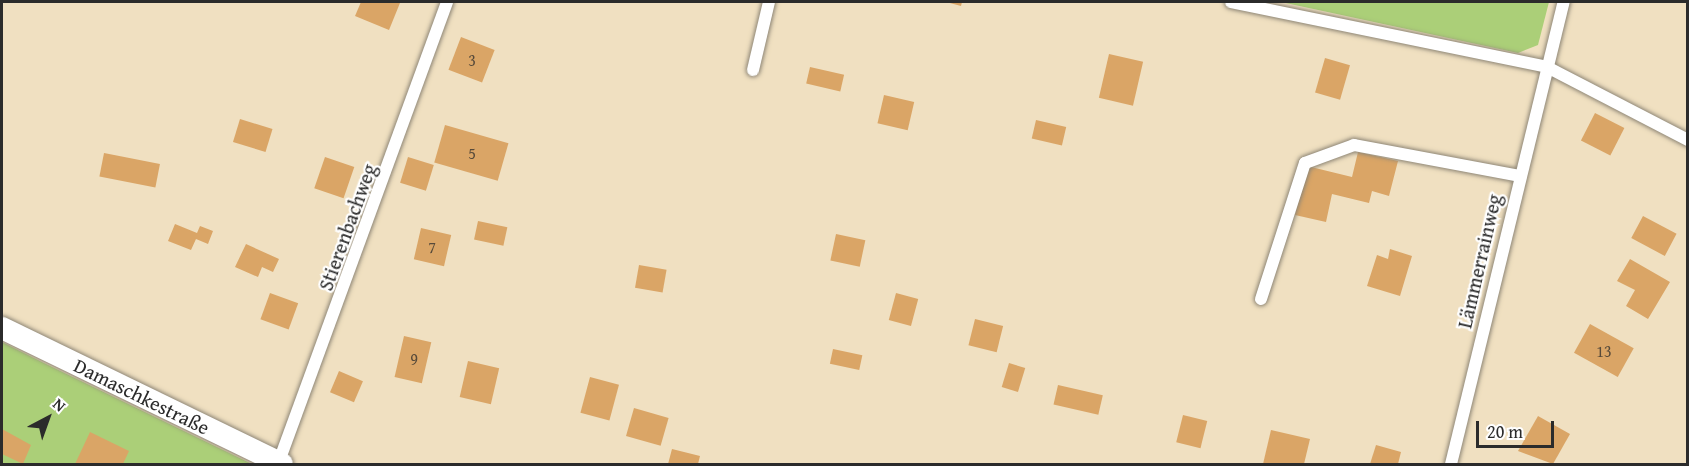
<!DOCTYPE html>
<meta charset="utf-8">
<style>
body{margin:0}
#map{position:relative;width:1689px;height:466px;overflow:hidden;background:#f0e0c1;font-family:"Gentium Book Plus",serif}
div>[style]{position:absolute}
.green>*{inset:0;background:#abcf78}
.building>*{inset:0;background:#daa566;transform-origin:0 0}
.roads{filter:drop-shadow(0 0 2px #8e8676) drop-shadow(0 0 2px #8e8676)}
.service>*{height:12px;margin:-6px;padding:0 6px;transform-origin:6px;border-radius:6px;background:#fff}
.minor>*{height:22px;margin:-11px;padding:0 11px;transform-origin:11px;border-radius:11px;background:#fff}
span{translate:-50% -50%;white-space:nowrap;text-align:center;line-height:1.15;-webkit-text-stroke:4.5px #fff;paint-order:stroke}
.number-label{font-size:16px;color:#574a3a}
.number-label span{-webkit-text-stroke-width:0}
.street-label{font-size:20px;color:#2b2b2b}
.frame{position:absolute;inset:0;border:3px solid #2b2b2b;pointer-events:none}
.north{position:absolute;left:18px;top:388px;width:60px;height:60px;-webkit-text-stroke:4px #fff;paint-order:stroke;rotate:41deg;font-size:16px;font-weight:700;line-height:24px;text-align:center;color:#2b2b2b}
.north::after{content:'';display:block;margin:auto;width:21px;height:27px;background:#2b2b2b;clip-path:polygon(50% 0,100% 100%,50% 72%,0 100%)}
.scale{position:absolute;left:1476px;top:421px;width:78px;height:27px;box-sizing:border-box;border:3px solid #2b2b2b;border-top:0;padding-left:8px;font-size:18px;line-height:21px;white-space:nowrap;color:#2b2b2b;-webkit-text-stroke:4px #fff;paint-order:stroke}
</style>
<div id="map">
<div class="green">
<div style="clip-path:polygon(1281px 2px,1549px 2px,1538px 45px,1518px 53px)"></div>
<div style="clip-path:polygon(2px 342px,44px 363px,252px 464px,2px 464px)"></div>
</div>
<div class="building">
<div style="clip-path:polygon(361px 2px,400px 3px,389px 30px,355px 16px)"></div>
<div style="clip-path:polygon(946px 2px,962px 2px,961px 6px)"></div>
<div style="left:461px;top:37px;width:36px;height:35px;rotate:21deg"></div>
<div style="left:1109px;top:54px;width:35px;height:45px;rotate:13deg"></div>
<div style="left:1325px;top:58px;width:26px;height:36px;rotate:16deg"></div>
<div style="left:810px;top:67px;width:35px;height:17px;rotate:13deg"></div>
<div style="left:884px;top:95px;width:31px;height:29px;rotate:13deg"></div>
<div style="left:1595px;top:113px;width:33px;height:31px;rotate:27deg"></div>
<div style="left:240px;top:119px;width:34px;height:24px;rotate:17deg"></div>
<div style="left:1036px;top:120px;width:31px;height:19px;rotate:13deg"></div>
<div style="left:445px;top:125px;width:66px;height:39px;rotate:16deg"></div>
<div style="clip-path:polygon(1358px 152px,1398px 161px,1389px 196px,1372px 191px,1369px 203px,1332px 194px,1326px 222px,1295px 215px,1307px 166px,1352px 177px)"></div>
<div style="left:104px;top:153px;width:57px;height:24px;rotate:11deg"></div>
<div style="left:325px;top:157px;width:31px;height:33px;rotate:19deg"></div>
<div style="left:408px;top:157px;width:27px;height:27px;rotate:17deg"></div>
<div style="left:1643px;top:216px;width:38px;height:25px;rotate:28deg"></div>
<div style="left:478px;top:221px;width:30px;height:19px;rotate:12deg"></div>
<div style="clip-path:polygon(175px 224px,197px 233px,200px 226px,213px 231px,208px 244px,196px 239px,191px 250px,168px 241px)"></div>
<div style="left:421px;top:228px;width:31px;height:32px;rotate:13deg"></div>
<div style="left:836px;top:234px;width:30px;height:27px;rotate:12deg"></div>
<div style="clip-path:polygon(246px 244px,279px 259px,273px 272px,262px 267px,258px 277px,235px 267px)"></div>
<div style="clip-path:polygon(1390px 249px,1412px 256px,1400px 296px,1367px 286px,1377px 255px,1388px 259px)"></div>
<div style="clip-path:polygon(1630px 259px,1670px 282px,1648px 319px,1626px 306px,1635px 290px,1617px 281px)"></div>
<div style="left:639px;top:265px;width:28px;height:23px;rotate:10deg"></div>
<div style="left:270px;top:293px;width:30px;height:28px;rotate:20deg"></div>
<div style="left:896px;top:293px;width:23px;height:28px;rotate:15deg"></div>
<div style="left:975px;top:319px;width:29px;height:27px;rotate:14deg"></div>
<div style="left:1590px;top:324px;width:50px;height:33px;rotate:29deg"></div>
<div style="left:404px;top:336px;width:28px;height:42px;rotate:13deg"></div>
<div style="left:833px;top:349px;width:30px;height:15px;rotate:12deg"></div>
<div style="left:468px;top:361px;width:32px;height:37px;rotate:13deg"></div>
<div style="left:1009px;top:363px;width:17px;height:25px;rotate:17deg"></div>
<div style="left:339px;top:371px;width:26px;height:23px;rotate:23deg"></div>
<div style="left:590px;top:377px;width:30px;height:37px;rotate:15deg"></div>
<div style="left:1058px;top:385px;width:46px;height:20px;rotate:13deg"></div>
<div style="left:634px;top:408px;width:36px;height:29px;rotate:16deg"></div>
<div style="left:1183px;top:415px;width:25px;height:28px;rotate:14deg"></div>
<div style="clip-path:polygon(1538px 416px,1570px 434px,1553px 464px,1518px 451px)"></div>
<div style="clip-path:polygon(2px 429px,31px 445px,23px 464px,2px 454px)"></div>
<div style="clip-path:polygon(1271px 430px,1310px 439px,1304px 464px,1263px 464px)"></div>
<div style="clip-path:polygon(90px 432px,129px 451px,123px 464px,75px 464px)"></div>
<div style="clip-path:polygon(1376px 445px,1401px 452px,1398px 464px,1370px 464px)"></div>
<div style="clip-path:polygon(672px 449px,700px 456px,698px 464px,668px 464px)"></div>
</div>
<div class="roads">
<div class="service">
<div style="left:1231px;top:2px;width:323px;rotate:11.6deg"></div>
<div style="left:1547px;top:67px;width:159px;rotate:27.4deg"></div>
<div style="left:753px;top:70px;width:70px;rotate:-76.8deg"></div>
<div style="left:1261px;top:299px;width:143px;rotate:-72.1deg"></div>
<div style="left:1305px;top:163px;width:52px;rotate:-20.2deg"></div>
<div style="left:1354px;top:145px;width:169px;rotate:10.6deg"></div>
<div style="left:278px;top:464px;width:492px;rotate:-69.9deg"></div>
<div style="left:1451px;top:464px;width:476px;rotate:-76.3deg"></div>
</div>
<div class="minor">
<div style="left:2px;top:328px;width:311px;rotate:25.9deg"></div>
</div>
</div>
<div class="number-label">
<span style="left:472px;top:60px">3</span>
<span style="left:472px;top:153px">5</span>
<span style="left:432px;top:247px">7</span>
<span style="left:1604px;top:351px">13</span>
<span style="left:414px;top:359px">9</span>
</div>
<div class="street-label">
<span style="left:347px;top:227px;rotate:-70deg">Stierenbachweg</span>
<span style="left:1479px;top:261px;rotate:-77deg">Lämmerrainweg</span>
<span style="left:142px;top:396px;rotate:26deg">Damaschkestraße</span>
</div>
<div class="frame"></div>
<div class="north">N</div>
<div class="scale">20 m</div>
</div>
